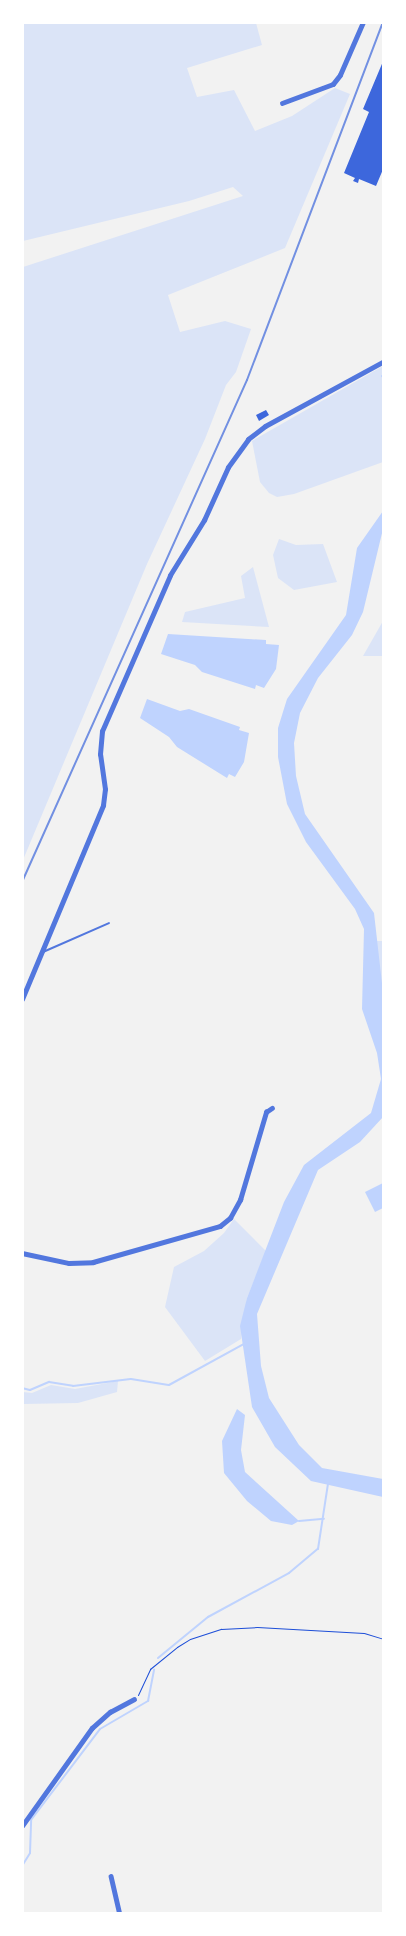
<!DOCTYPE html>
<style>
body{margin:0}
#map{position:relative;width:406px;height:1936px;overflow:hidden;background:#f2f2f2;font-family:Quicksand,sans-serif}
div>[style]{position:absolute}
.green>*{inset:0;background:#dbe4f7}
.water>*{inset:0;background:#bfd3fe}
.stream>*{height:2px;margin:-1px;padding:0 1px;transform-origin:1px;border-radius:1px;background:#bfd3fe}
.building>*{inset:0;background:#3d67dc}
.path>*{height:1px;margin:-0.5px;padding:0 0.5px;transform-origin:0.5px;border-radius:0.5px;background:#1d4ed8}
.service>*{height:2px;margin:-1px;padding:0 1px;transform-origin:1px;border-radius:1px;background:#5277de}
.minor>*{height:4.5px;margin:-2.25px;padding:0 2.25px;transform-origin:2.25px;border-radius:2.25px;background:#5277de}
.tertiary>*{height:5px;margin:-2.5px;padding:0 2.5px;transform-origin:2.5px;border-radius:2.5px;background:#5277de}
.rail>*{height:2px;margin:-1px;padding:0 1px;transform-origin:1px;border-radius:1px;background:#7290e2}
span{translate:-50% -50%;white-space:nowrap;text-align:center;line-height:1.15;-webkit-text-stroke:4.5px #fff;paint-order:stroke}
.frame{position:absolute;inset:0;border:24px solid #fff;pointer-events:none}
</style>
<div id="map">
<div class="green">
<div style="clip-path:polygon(23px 22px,256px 23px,262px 45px,187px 68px,197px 97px,234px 90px,255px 131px,292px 116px,335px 88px,350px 94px,285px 248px,168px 295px,180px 332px,225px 321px,251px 329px,236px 372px,226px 385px,205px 439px,147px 564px,23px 860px,23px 267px,243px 196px,233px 187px,189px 201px,23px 241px)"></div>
<div style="clip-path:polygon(383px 366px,383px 462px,294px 494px,277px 497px,269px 493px,260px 482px,252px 441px)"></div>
<div style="clip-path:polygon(279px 539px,296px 545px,323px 544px,337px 582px,294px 590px,278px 578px,273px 555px)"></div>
<div style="clip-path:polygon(253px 567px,269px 627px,182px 622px,185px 612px,245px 598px,241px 576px)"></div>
<div style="clip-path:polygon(383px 621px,383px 656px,363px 656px)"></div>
<div style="clip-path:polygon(376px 941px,383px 941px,383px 1001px,381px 996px)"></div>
<div style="clip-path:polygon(234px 1219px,266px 1251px,247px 1298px,241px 1339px,205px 1361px,165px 1307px,174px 1267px,204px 1251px,224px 1233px)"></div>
<div style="clip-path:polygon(118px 1381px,117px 1392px,78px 1403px,23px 1404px,23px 1392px,32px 1393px,51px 1385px,75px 1389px)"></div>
</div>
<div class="water">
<div style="clip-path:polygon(383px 511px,383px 529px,363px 612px,352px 635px,318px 678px,300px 713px,294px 743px,296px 776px,305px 814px,374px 913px,384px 1001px,383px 1117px,360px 1142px,318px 1170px,257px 1314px,261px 1366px,269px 1398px,299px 1445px,322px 1468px,383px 1479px,383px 1497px,311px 1481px,275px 1447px,252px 1407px,240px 1326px,247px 1298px,284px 1202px,304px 1165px,371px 1113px,381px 1079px,377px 1053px,362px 1009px,364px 929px,355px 909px,306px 842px,287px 804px,278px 757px,278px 728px,287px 699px,346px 615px,357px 548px)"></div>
<div style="clip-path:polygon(168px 634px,266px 640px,266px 644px,279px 645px,276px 669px,264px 688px,256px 685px,255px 689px,202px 672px,195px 665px,161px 654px)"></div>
<div style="clip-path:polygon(147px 699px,180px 711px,189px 709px,240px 727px,239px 730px,249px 733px,244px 762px,235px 777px,229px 774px,227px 778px,177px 747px,169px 737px,140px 718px)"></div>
<div style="clip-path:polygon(383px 1183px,383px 1208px,375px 1212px,365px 1192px)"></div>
<div style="clip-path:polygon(237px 1409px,245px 1415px,241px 1450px,245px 1472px,299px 1521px,292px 1525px,271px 1521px,247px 1501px,224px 1473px,222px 1441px)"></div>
</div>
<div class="stream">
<div style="left:382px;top:376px;width:3px;rotate:45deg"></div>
<div style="left:22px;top:1388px;width:8px;rotate:14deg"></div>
<div style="left:30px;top:1390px;width:21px;rotate:-23deg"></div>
<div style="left:49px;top:1382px;width:24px;rotate:9deg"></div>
<div style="left:73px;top:1386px;width:58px;rotate:-6.9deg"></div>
<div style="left:131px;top:1379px;width:38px;rotate:9deg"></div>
<div style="left:169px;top:1385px;width:85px;rotate:-28.7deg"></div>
<div style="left:299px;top:1521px;width:25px;rotate:-5deg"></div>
<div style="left:158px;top:1658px;width:65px;rotate:-39.4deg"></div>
<div style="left:208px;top:1617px;width:92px;rotate:-28.5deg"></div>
<div style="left:289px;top:1573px;width:38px;rotate:-40deg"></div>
<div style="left:318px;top:1549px;width:66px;rotate:-81.3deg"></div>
<div style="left:22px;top:1866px;width:15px;rotate:-58deg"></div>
<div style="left:30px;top:1853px;width:33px;rotate:-88deg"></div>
<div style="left:31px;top:1820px;width:114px;rotate:-52.8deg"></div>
<div style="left:100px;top:1729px;width:56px;rotate:-30.3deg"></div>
<div style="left:148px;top:1701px;width:32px;rotate:-79deg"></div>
</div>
<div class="building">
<div style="clip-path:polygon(384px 59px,384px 167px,376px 186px,359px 179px,358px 183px,353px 181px,355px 178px,344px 173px,369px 112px,363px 109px)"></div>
<div style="clip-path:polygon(266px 410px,269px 415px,259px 421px,256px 415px)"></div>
</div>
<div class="path">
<div style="left:138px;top:1695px;width:29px;rotate:-65deg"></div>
<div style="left:150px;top:1669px;width:35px;rotate:-39deg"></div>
<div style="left:177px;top:1647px;width:15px;rotate:-32deg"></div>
<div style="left:190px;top:1639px;width:33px;rotate:-18deg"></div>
<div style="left:221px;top:1629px;width:36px;rotate:-3deg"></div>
<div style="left:257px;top:1627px;width:107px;rotate:3.2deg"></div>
<div style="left:364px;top:1633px;width:21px;rotate:17deg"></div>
</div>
<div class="service">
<div style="left:43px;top:952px;width:72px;rotate:-23.7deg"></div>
</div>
<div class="minor">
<div style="left:282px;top:103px;width:54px;rotate:-20.4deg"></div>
<div style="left:333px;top:84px;width:11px;rotate:-52deg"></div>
<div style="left:340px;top:75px;width:58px;rotate:-66.5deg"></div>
<div style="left:22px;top:1253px;width:48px;rotate:12deg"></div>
<div style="left:69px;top:1263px;width:24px;rotate:-2deg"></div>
<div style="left:93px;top:1262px;width:132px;rotate:-15.8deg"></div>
<div style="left:220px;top:1226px;width:13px;rotate:-39deg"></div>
<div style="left:230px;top:1218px;width:21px;rotate:-61deg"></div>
<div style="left:240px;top:1200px;width:92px;rotate:-73.5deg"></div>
<div style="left:266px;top:1112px;width:7px;rotate:-34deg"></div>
<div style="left:22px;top:1826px;width:120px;rotate:-54.5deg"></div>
<div style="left:92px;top:1728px;width:24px;rotate:-42deg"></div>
<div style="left:110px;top:1712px;width:27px;rotate:-28deg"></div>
<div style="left:111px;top:1876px;width:39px;rotate:77deg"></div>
</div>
<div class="tertiary">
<div style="left:22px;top:999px;width:210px;rotate:-67.3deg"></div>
<div style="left:103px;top:805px;width:16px;rotate:-83deg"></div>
<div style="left:105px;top:789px;width:35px;rotate:-98deg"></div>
<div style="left:100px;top:754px;width:23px;rotate:-85deg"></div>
<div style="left:102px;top:731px;width:170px;rotate:-66.4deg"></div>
<div style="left:170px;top:575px;width:65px;rotate:-58.3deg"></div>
<div style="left:204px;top:520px;width:58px;rotate:-65.6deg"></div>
<div style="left:228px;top:467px;width:34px;rotate:-54deg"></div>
<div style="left:248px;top:439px;width:21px;rotate:-37deg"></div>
<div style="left:265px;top:426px;width:136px;rotate:-28.6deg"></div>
</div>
<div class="rail">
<div style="left:22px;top:882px;width:550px;rotate:-65.86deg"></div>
<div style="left:247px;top:380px;width:383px;rotate:-69.2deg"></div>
</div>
<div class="frame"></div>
</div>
